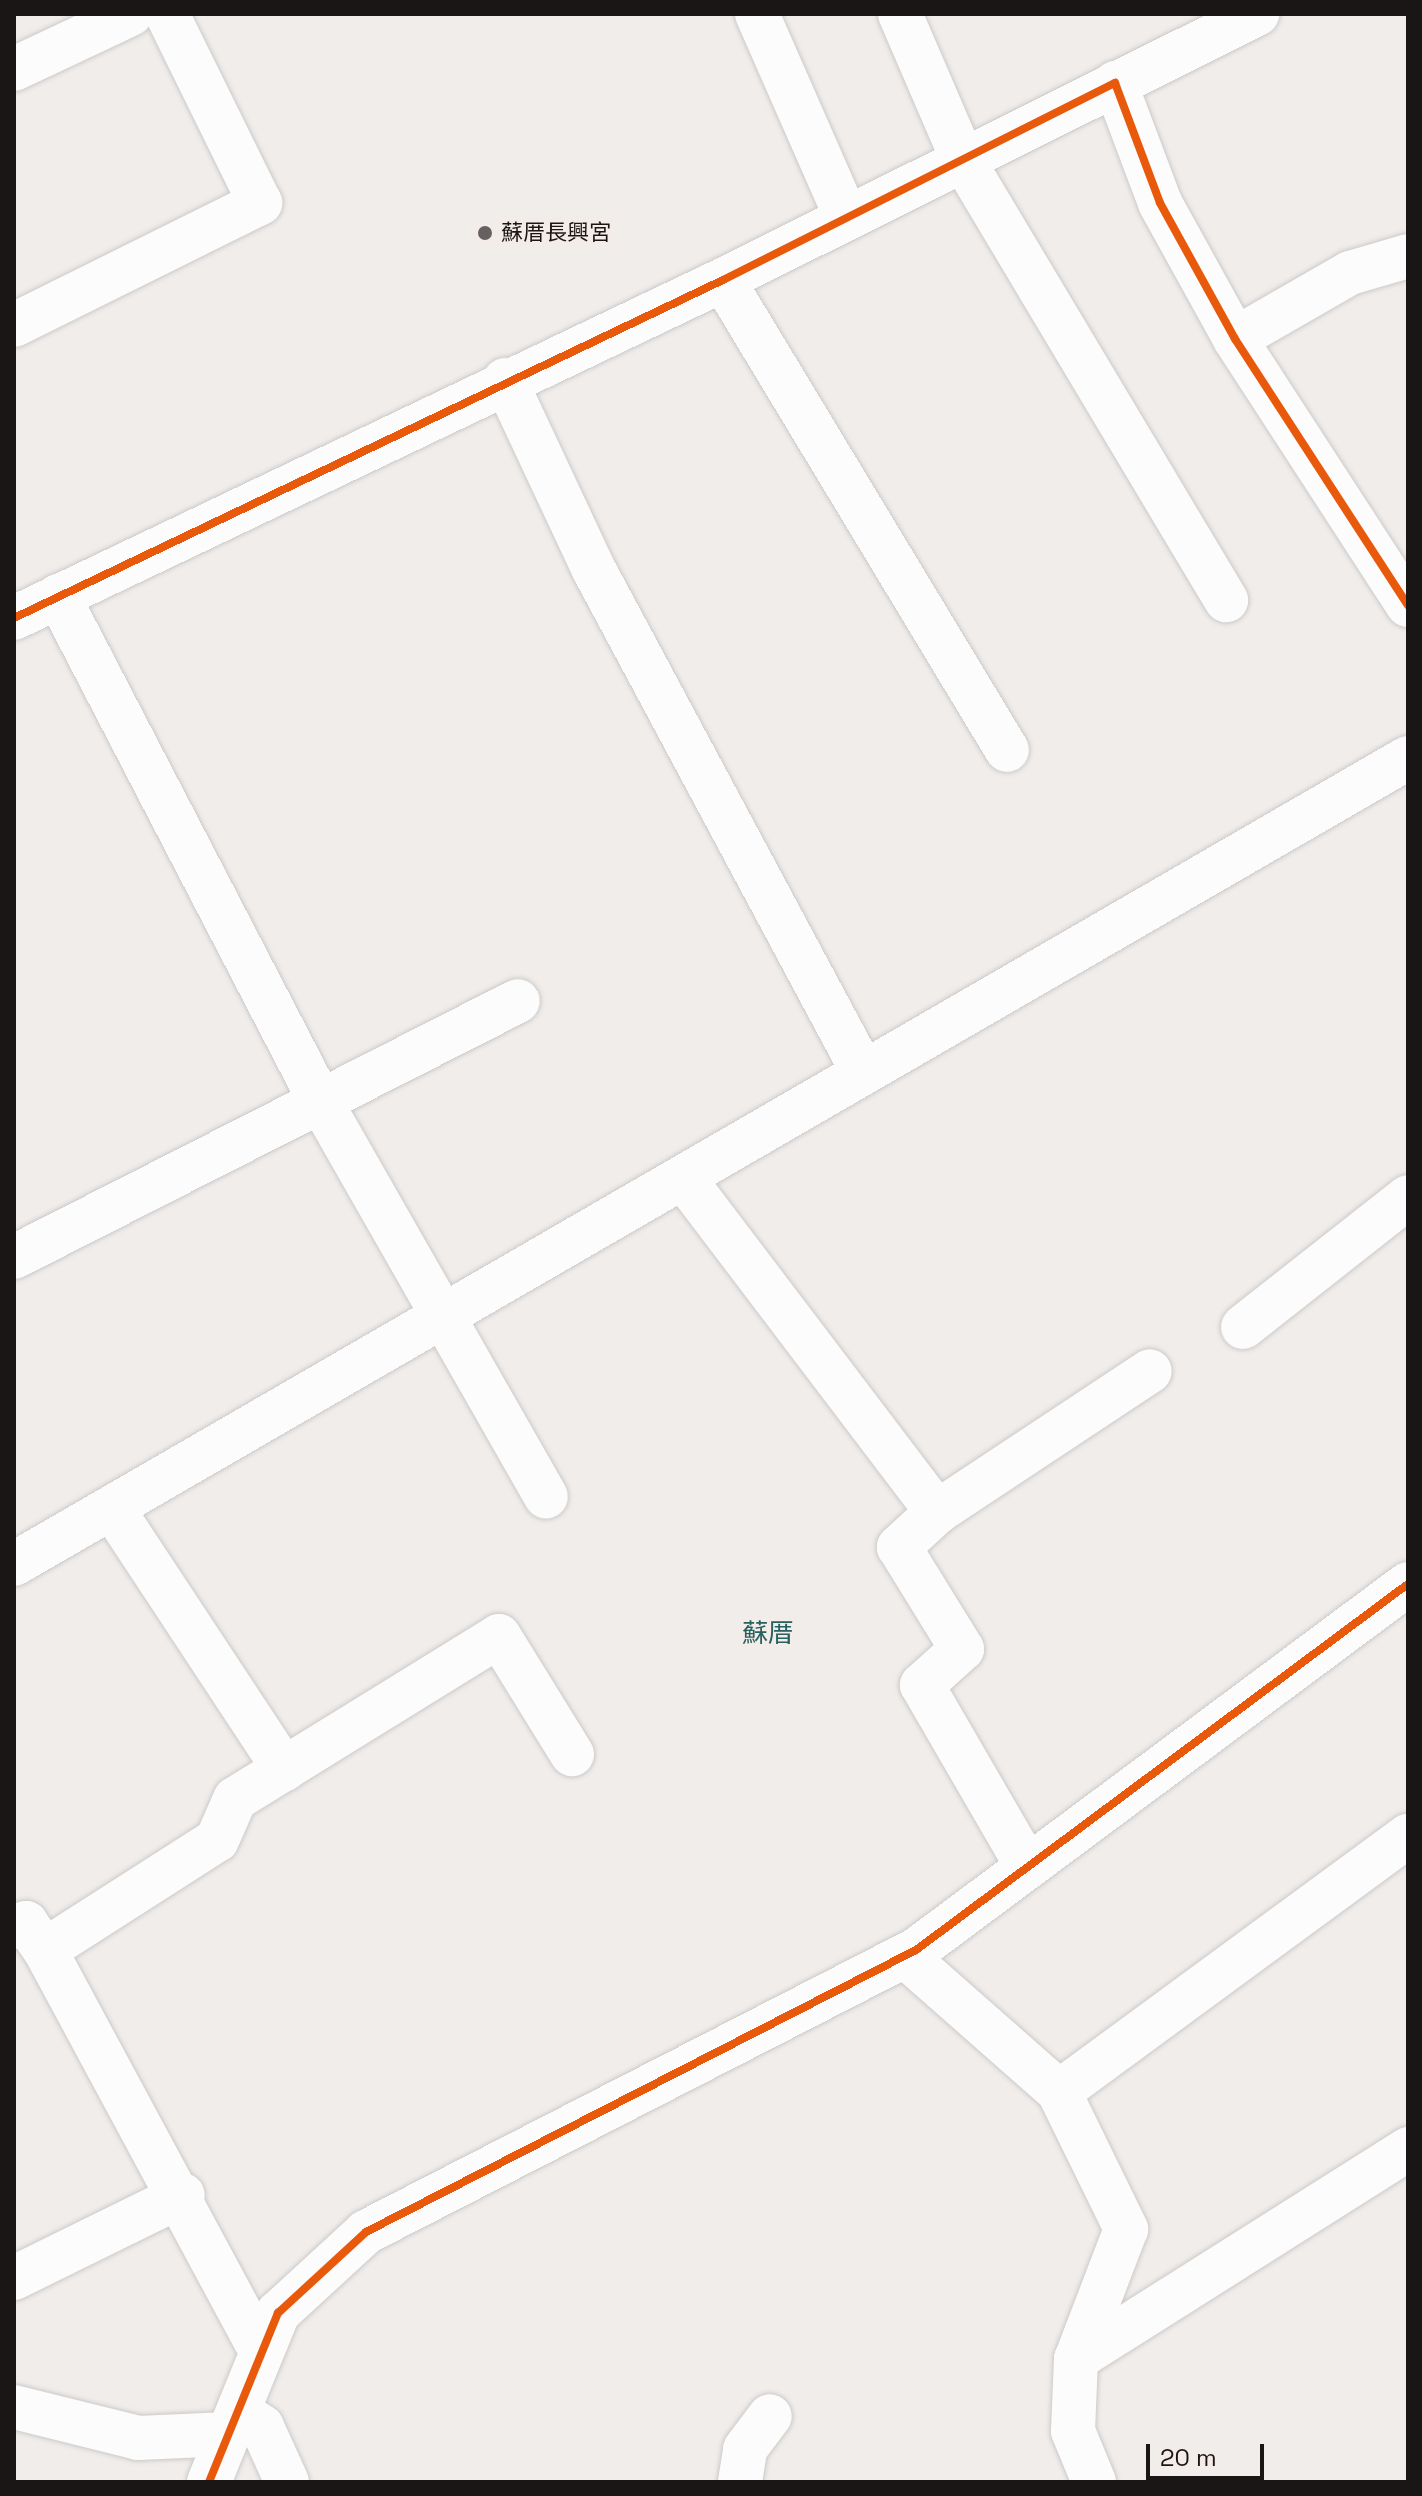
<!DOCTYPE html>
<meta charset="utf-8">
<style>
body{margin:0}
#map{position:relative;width:1422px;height:2496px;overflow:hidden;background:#f0edeb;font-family:"Space Grotesk","Noto Sans TC",sans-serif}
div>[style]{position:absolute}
.roads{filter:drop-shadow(0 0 2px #cccac8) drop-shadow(0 0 2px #cccac8)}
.minor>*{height:44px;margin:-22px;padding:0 22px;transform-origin:22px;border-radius:22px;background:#fdfcfc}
.cycleway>*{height:8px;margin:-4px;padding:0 4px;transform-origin:4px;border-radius:4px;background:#e8590c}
.dots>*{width:22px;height:22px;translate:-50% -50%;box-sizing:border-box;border:4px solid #f3ece8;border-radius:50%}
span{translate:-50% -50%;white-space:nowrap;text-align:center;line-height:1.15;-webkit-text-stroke:8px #f3ece8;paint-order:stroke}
.poi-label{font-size:22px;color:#191615}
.left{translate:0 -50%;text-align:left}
.quarter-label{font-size:26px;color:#26605f}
.frame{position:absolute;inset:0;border:16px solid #191615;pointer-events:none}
.scale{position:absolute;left:1146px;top:2444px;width:118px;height:36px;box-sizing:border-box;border:4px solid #191615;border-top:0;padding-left:10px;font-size:24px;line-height:28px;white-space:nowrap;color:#191615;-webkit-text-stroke:6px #f3ece8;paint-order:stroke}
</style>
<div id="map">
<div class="roads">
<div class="minor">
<div style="left:757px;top:14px;width:222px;rotate:66.3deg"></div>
<div style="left:900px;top:14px;width:159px;rotate:66.7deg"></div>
<div style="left:963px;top:160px;width:513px;rotate:59.13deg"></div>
<div style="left:14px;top:69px;width:129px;rotate:-25.2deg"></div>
<div style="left:1115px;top:83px;width:128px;rotate:69.4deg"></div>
<div style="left:1160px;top:203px;width:155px;rotate:61.1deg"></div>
<div style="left:1235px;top:339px;width:317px;rotate:57deg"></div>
<div style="left:723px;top:280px;width:549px;rotate:58.86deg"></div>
<div style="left:14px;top:325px;width:275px;rotate:-26.4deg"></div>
<div style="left:260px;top:203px;width:211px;rotate:-116.2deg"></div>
<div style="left:1235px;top:339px;width:133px;rotate:-29.9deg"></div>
<div style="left:1350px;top:273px;width:60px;rotate:-16.3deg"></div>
<div style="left:505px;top:380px;width:208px;rotate:64.9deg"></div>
<div style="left:593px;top:568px;width:572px;rotate:61.82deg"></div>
<div style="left:58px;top:596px;width:564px;rotate:62.57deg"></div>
<div style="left:318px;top:1097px;width:460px;rotate:60.3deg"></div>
<div style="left:14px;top:618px;width:785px;rotate:-25.49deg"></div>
<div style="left:723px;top:280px;width:597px;rotate:-26.48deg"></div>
<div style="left:685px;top:1180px;width:417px;rotate:52.8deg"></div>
<div style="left:937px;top:1512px;width:255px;rotate:-33.5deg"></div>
<div style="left:14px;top:1257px;width:565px;rotate:-26.93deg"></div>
<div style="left:1243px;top:1327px;width:210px;rotate:-38.2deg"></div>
<div style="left:112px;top:1508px;width:313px;rotate:56.6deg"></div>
<div style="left:937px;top:1512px;width:52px;rotate:137.4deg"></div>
<div style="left:899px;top:1547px;width:120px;rotate:58.3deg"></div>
<div style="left:962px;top:1649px;width:54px;rotate:138deg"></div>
<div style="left:922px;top:1685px;width:209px;rotate:59.9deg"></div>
<div style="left:14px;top:1564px;width:1610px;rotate:-30.04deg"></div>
<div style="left:14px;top:1927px;width:13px;rotate:-18deg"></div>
<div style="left:26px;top:1923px;width:33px;rotate:55deg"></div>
<div style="left:45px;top:1950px;width:455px;rotate:61.7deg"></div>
<div style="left:45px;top:1950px;width:204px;rotate:-32.6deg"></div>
<div style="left:217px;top:1840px;width:45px;rotate:-66.3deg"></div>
<div style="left:235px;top:1799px;width:310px;rotate:-31.7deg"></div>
<div style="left:499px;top:1636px;width:139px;rotate:58.3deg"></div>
<div style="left:905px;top:1956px;width:205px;rotate:41.4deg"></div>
<div style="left:1059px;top:2092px;width:153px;rotate:63.9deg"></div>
<div style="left:1126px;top:2229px;width:139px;rotate:111deg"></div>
<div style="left:1076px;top:2359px;width:72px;rotate:92.4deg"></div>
<div style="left:1073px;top:2431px;width:55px;rotate:67.6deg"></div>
<div style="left:1059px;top:2092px;width:433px;rotate:-36.3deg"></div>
<div style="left:14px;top:2278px;width:188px;rotate:-26.2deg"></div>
<div style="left:1076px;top:2359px;width:393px;rotate:-32.3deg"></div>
<div style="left:14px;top:2407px;width:128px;rotate:14deg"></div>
<div style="left:138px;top:2438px;width:90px;rotate:-2.5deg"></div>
<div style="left:240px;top:2413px;width:26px;rotate:32deg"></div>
<div style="left:262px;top:2427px;width:60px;rotate:65.6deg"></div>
<div style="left:209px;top:2482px;width:183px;rotate:-67.8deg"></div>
<div style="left:278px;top:2313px;width:120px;rotate:-42.6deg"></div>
<div style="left:366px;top:2232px;width:618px;rotate:-27.15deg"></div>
<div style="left:916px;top:1950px;width:613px;rotate:-36.65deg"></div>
<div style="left:740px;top:2482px;width:33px;rotate:-81deg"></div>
<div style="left:745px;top:2449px;width:41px;rotate:-52.9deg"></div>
</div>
</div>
<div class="cycleway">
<div style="left:14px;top:618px;width:785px;rotate:-25.49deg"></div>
<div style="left:723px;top:280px;width:439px;rotate:-26.7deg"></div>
<div style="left:1115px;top:83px;width:128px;rotate:69.4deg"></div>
<div style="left:1160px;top:203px;width:155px;rotate:61.1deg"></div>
<div style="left:1235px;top:339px;width:317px;rotate:57deg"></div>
<div style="left:209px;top:2482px;width:183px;rotate:-67.8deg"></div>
<div style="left:278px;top:2313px;width:120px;rotate:-42.6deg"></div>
<div style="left:366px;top:2232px;width:618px;rotate:-27.15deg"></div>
<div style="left:916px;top:1950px;width:613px;rotate:-36.65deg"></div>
</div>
<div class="dots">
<div style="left:485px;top:233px;background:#646160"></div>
</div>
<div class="poi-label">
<span class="left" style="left:501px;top:233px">蘇厝長興宮</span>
</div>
<div class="quarter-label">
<span style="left:768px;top:1634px">蘇厝</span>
</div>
<div class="frame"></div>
<div class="scale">20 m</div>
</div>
